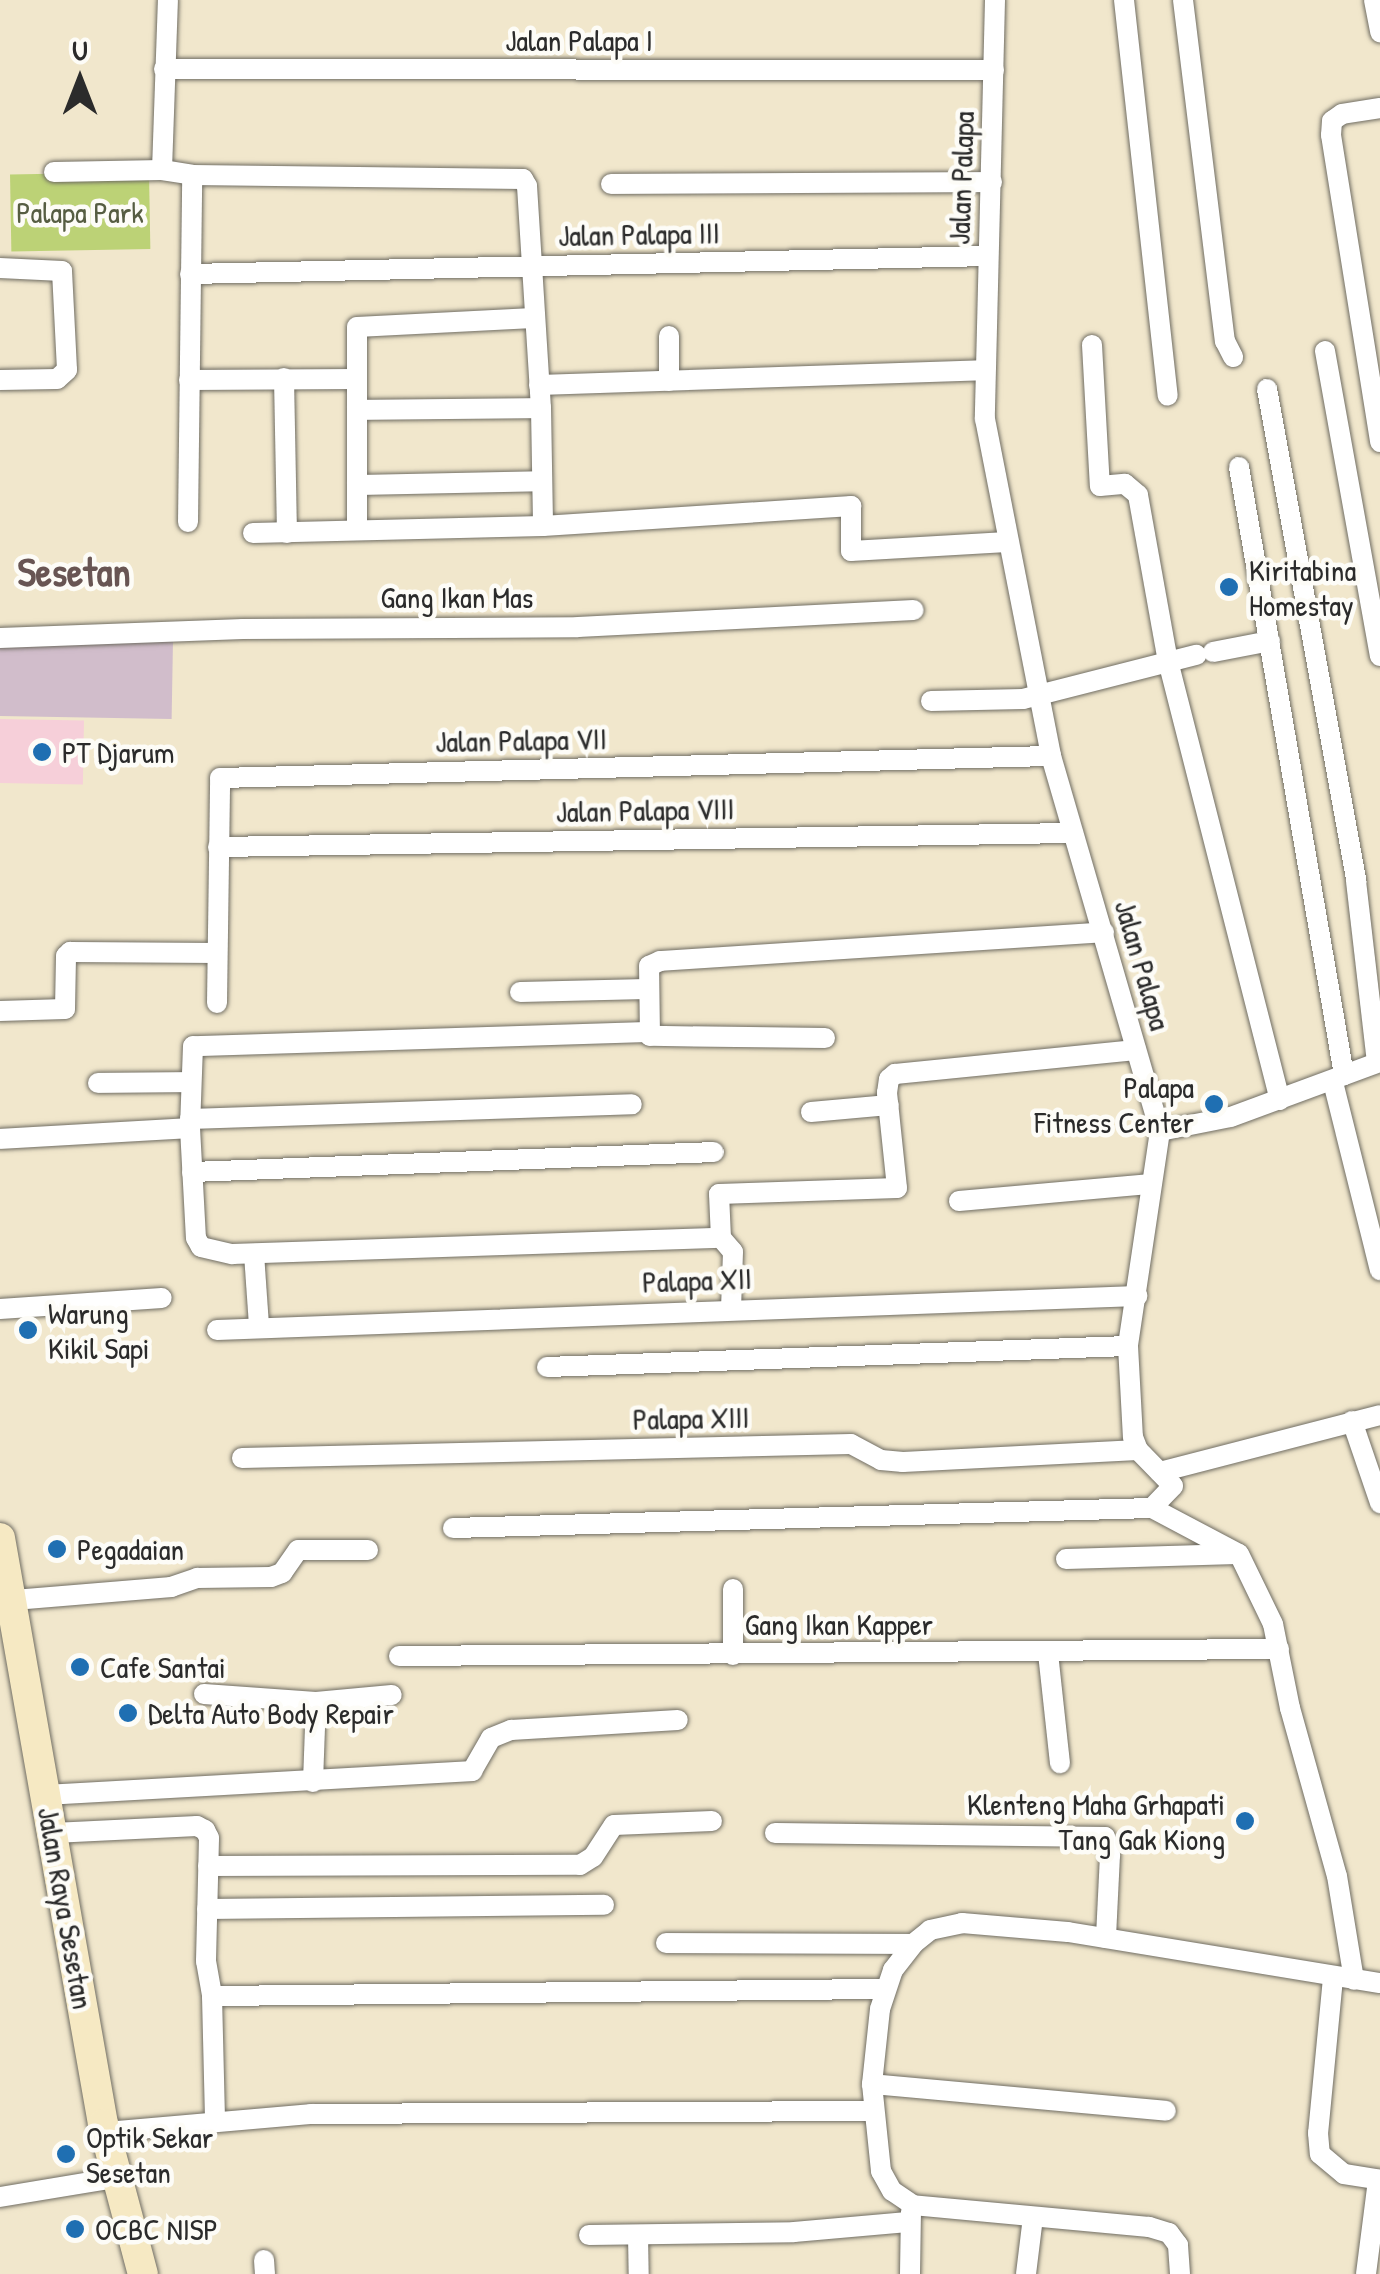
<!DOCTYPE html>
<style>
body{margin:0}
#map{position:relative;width:1380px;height:2274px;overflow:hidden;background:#f1e7cc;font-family:"Patrick Hand",sans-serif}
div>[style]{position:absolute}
.built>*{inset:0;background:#f6cfd9;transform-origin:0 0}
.industrial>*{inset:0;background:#d1bdcb;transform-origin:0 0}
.green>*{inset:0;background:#bcd276;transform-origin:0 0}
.roads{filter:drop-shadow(0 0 2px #706d63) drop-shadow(0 0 2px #706d63)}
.minor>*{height:20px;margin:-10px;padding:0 10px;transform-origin:10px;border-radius:10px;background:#fff}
.secondary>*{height:30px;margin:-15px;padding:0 15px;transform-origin:15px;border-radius:15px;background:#f6e9c3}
.dots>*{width:28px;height:28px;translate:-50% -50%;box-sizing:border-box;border:5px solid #fdfcf7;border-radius:50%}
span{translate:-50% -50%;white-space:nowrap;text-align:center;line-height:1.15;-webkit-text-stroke:9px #fdfcf7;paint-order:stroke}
.street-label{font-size:30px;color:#2b2b2b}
.park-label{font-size:30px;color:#565d42}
.poi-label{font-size:30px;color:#2b2b2b}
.left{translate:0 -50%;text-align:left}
.right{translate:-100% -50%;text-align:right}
.district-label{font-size:40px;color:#685553;font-weight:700}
.north{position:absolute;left:30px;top:30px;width:100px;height:100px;-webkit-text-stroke:8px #fdfcf7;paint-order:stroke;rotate:0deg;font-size:28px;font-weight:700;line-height:40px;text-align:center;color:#2b2b2b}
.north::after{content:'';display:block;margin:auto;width:35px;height:45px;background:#2b2b2b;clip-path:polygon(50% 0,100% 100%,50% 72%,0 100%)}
</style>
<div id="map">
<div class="built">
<div style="left:0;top:719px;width:84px;height:64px;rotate:1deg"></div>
</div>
<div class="industrial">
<div style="left:173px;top:640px;width:79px;height:173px;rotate:91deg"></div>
</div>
<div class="green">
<div style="left:149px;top:172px;width:77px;height:139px;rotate:89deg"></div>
</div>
<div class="roads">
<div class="minor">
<div style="left:995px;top:0;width:419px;rotate:91.4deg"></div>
<div style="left:985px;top:419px;width:343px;rotate:78.9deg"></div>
<div style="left:1051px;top:756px;width:391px;rotate:73.8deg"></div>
<div style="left:1160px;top:1131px;width:217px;rotate:98.5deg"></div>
<div style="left:1128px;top:1346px;width:91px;rotate:86.9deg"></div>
<div style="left:1133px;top:1437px;width:14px;rotate:69deg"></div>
<div style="left:1138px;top:1450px;width:50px;rotate:45.8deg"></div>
<div style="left:1173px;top:1486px;width:30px;rotate:134deg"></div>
<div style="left:1152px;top:1508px;width:98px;rotate:27.9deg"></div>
<div style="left:1239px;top:1554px;width:78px;rotate:64.1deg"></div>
<div style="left:1273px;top:1624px;width:86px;rotate:78.6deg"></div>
<div style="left:1290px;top:1708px;width:174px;rotate:74.4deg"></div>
<div style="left:1337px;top:1876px;width:105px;rotate:80.7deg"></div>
<div style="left:1124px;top:0;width:398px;rotate:83.7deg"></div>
<div style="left:1183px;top:0;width:344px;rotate:83deg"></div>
<div style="left:1225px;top:341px;width:18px;rotate:63deg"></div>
<div style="left:1374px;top:0;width:33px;rotate:79deg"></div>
<div style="left:164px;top:69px;width:830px;rotate:0.07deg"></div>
<div style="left:1380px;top:108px;width:38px;rotate:171deg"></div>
<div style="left:1342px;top:114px;width:12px;rotate:145deg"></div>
<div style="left:1332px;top:121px;width:14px;rotate:94deg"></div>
<div style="left:1331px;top:135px;width:311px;rotate:80.9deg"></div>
<div style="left:162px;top:170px;width:170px;rotate:-88deg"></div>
<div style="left:54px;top:172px;width:108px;rotate:-1.1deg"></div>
<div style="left:162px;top:170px;width:30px;rotate:9deg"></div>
<div style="left:192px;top:175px;width:331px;rotate:0.7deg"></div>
<div style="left:523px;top:179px;width:8px;rotate:60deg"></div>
<div style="left:527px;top:186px;width:222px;rotate:86.4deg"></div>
<div style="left:541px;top:408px;width:118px;rotate:89deg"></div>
<div style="left:611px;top:184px;width:381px;rotate:-0.3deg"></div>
<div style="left:0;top:268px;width:62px;rotate:2.8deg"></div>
<div style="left:62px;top:271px;width:99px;rotate:87.1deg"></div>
<div style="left:67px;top:370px;width:13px;rotate:138deg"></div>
<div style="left:57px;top:379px;width:57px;rotate:179deg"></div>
<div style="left:190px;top:274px;width:798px;rotate:-1.29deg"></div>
<div style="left:669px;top:336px;width:45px;rotate:90deg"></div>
<div style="left:1092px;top:345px;width:141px;rotate:86.8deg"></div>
<div style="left:1100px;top:486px;width:25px;rotate:-5deg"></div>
<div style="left:1125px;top:484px;width:17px;rotate:40deg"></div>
<div style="left:1138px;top:495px;width:169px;rotate:79.8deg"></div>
<div style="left:1168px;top:661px;width:453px;rotate:75.7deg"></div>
<div style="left:1325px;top:351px;width:310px;rotate:79.8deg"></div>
<div style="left:284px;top:378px;width:155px;rotate:88.9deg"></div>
<div style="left:189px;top:380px;width:168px;rotate:-0.3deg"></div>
<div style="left:539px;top:385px;width:444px;rotate:-1.9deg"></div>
<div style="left:1267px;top:389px;width:500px;rotate:79.7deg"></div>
<div style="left:1356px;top:881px;width:182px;rotate:83.4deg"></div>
<div style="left:357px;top:410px;width:184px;rotate:-0.6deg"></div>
<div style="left:1239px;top:467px;width:617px;rotate:80.2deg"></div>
<div style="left:357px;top:485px;width:185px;rotate:-1.2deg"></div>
<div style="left:188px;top:522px;width:347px;rotate:-89.3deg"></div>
<div style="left:357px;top:530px;width:203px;rotate:-90deg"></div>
<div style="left:357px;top:327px;width:176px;rotate:-2.9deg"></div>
<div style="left:253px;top:533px;width:290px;rotate:-1.4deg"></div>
<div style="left:543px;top:526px;width:309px;rotate:-3.7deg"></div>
<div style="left:851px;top:506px;width:45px;rotate:90deg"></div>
<div style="left:851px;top:551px;width:156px;rotate:-3.3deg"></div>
<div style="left:0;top:638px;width:243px;rotate:-2.1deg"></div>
<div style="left:243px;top:629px;width:335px;rotate:-0.3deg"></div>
<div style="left:578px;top:627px;width:336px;rotate:-2.9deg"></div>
<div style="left:1213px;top:652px;width:58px;rotate:-10.9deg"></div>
<div style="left:931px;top:701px;width:92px;rotate:-1.2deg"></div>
<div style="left:1023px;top:699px;width:179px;rotate:-14.3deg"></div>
<div style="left:218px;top:847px;width:855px;rotate:-0.94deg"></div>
<div style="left:520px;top:992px;width:127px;rotate:-1.4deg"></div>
<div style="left:217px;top:1003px;width:225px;rotate:-89.2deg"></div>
<div style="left:220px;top:778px;width:831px;rotate:-1.52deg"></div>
<div style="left:0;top:1011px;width:65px;rotate:-1.8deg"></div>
<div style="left:65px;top:1009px;width:53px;rotate:-88.9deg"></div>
<div style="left:66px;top:956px;width:6px;rotate:-45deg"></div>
<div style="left:70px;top:952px;width:147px;rotate:0.4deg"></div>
<div style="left:647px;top:1032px;width:454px;rotate:178.2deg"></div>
<div style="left:193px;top:1046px;width:82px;rotate:92.1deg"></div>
<div style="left:190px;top:1128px;width:110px;rotate:86.9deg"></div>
<div style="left:196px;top:1238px;width:10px;rotate:61deg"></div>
<div style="left:201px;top:1247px;width:32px;rotate:13deg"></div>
<div style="left:232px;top:1254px;width:489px;rotate:-1.9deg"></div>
<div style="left:721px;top:1238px;width:18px;rotate:49deg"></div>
<div style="left:733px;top:1252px;width:57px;rotate:92deg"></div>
<div style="left:825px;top:1038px;width:175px;rotate:-179.3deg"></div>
<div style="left:650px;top:1036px;width:70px;rotate:-90.8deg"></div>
<div style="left:649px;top:966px;width:12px;rotate:-24deg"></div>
<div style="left:660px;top:961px;width:445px;rotate:-3.7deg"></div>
<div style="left:1333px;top:1082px;width:194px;rotate:76deg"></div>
<div style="left:98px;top:1083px;width:91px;rotate:-0.6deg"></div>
<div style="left:811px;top:1112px;width:78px;rotate:-5.1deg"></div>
<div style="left:190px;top:1119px;width:442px;rotate:-1.9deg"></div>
<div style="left:1160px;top:1131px;width:72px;rotate:-11.2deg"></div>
<div style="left:1231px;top:1117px;width:159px;rotate:-20.3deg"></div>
<div style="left:0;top:1139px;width:190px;rotate:-3.3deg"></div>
<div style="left:192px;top:1172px;width:522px;rotate:-2.19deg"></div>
<div style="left:959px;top:1201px;width:193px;rotate:-5.1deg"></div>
<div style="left:721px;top:1238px;width:44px;rotate:-92.6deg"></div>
<div style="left:719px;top:1194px;width:178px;rotate:-1.9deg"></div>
<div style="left:897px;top:1188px;width:96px;rotate:-96deg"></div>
<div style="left:887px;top:1093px;width:14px;rotate:-82deg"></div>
<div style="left:889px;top:1079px;width:8px;rotate:-40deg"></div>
<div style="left:895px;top:1074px;width:242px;rotate:-5.7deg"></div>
<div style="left:254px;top:1254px;width:71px;rotate:86deg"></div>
<div style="left:0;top:1309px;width:162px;rotate:-3.9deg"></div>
<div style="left:217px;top:1330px;width:921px;rotate:-2.12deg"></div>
<div style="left:547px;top:1367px;width:581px;rotate:-2.07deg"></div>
<div style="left:1352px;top:1421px;width:87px;rotate:71.1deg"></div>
<div style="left:242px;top:1458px;width:609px;rotate:-1.32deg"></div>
<div style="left:851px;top:1444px;width:34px;rotate:28deg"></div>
<div style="left:881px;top:1460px;width:22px;rotate:5deg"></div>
<div style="left:903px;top:1462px;width:235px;rotate:-2.9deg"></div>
<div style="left:1160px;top:1472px;width:227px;rotate:-14.5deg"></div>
<div style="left:453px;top:1528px;width:699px;rotate:-1.64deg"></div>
<div style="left:1066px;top:1559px;width:171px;rotate:-1.7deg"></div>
<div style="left:733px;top:1589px;width:66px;rotate:90deg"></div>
<div style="left:14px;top:1600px;width:158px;rotate:-4.7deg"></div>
<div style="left:171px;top:1587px;width:28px;rotate:-19deg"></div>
<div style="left:197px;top:1578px;width:74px;rotate:-0.8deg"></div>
<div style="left:271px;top:1577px;width:12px;rotate:-20deg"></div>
<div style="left:282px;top:1573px;width:28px;rotate:-55deg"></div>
<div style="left:298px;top:1550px;width:70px"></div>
<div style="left:1048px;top:1653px;width:111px;rotate:83.8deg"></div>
<div style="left:399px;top:1656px;width:880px;rotate:-0.46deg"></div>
<div style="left:204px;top:1694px;width:112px;rotate:4.1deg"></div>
<div style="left:316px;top:1702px;width:76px;rotate:-5.3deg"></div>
<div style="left:313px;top:1782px;width:80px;rotate:-87.9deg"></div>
<div style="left:46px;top:1795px;width:427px;rotate:-3.2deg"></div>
<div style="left:472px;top:1771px;width:38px;rotate:-60deg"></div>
<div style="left:491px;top:1738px;width:22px;rotate:-22deg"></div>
<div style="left:511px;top:1730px;width:167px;rotate:-3.4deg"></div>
<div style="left:53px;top:1833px;width:144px;rotate:-2.8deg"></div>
<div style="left:197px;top:1826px;width:9px;rotate:27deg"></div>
<div style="left:205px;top:1830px;width:9px;rotate:63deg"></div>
<div style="left:209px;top:1838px;width:123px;rotate:91.4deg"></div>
<div style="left:206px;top:1961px;width:36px;rotate:80deg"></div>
<div style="left:212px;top:1996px;width:124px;rotate:88.6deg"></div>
<div style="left:775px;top:1833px;width:330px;rotate:0.7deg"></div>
<div style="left:1105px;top:1837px;width:19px;rotate:74deg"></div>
<div style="left:1110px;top:1855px;width:83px;rotate:92.8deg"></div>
<div style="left:208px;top:1866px;width:372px;rotate:-0.2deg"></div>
<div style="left:580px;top:1865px;width:15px;rotate:-32deg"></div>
<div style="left:593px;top:1857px;width:38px;rotate:-57deg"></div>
<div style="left:614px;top:1825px;width:98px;rotate:-2.3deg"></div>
<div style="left:207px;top:1909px;width:397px;rotate:-0.6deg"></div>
<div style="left:666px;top:1943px;width:247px;rotate:0.2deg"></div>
<div style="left:1333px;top:1978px;width:156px;rotate:95.5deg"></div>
<div style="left:1318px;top:2133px;width:21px;rotate:85deg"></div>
<div style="left:1320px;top:2154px;width:31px;rotate:40deg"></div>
<div style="left:1344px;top:2174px;width:36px;rotate:9deg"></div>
<div style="left:212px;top:1996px;width:673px;rotate:-0.6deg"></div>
<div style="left:872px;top:2084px;width:295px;rotate:5.2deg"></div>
<div style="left:105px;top:2132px;width:207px;rotate:-5deg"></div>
<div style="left:311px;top:2114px;width:562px;rotate:-0.31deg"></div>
<div style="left:0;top:2197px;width:117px;rotate:-9.4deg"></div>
<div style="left:589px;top:2235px;width:205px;rotate:-0.8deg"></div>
<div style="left:794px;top:2232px;width:114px;rotate:-5deg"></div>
<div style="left:638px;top:2235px;width:39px;rotate:89deg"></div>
<div style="left:264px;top:2260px;width:14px;rotate:86deg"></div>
<div style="left:910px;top:2274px;width:62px;rotate:-89.1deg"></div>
<div style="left:1026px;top:2274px;width:57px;rotate:-83deg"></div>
<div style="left:1180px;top:2274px;width:29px;rotate:-94deg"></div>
<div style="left:1178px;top:2245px;width:15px;rotate:-127deg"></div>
<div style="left:1169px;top:2233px;width:21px;rotate:-163deg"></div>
<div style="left:1149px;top:2227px;width:237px;rotate:-174.7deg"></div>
<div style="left:913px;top:2205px;width:25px;rotate:-146deg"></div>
<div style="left:892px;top:2191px;width:23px;rotate:-119deg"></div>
<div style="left:881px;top:2171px;width:87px;rotate:-95.9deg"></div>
<div style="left:872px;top:2084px;width:75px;rotate:-83.9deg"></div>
<div style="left:880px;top:2009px;width:41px;rotate:-71.6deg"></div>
<div style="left:893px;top:1970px;width:33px;rotate:-52deg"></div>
<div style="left:913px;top:1944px;width:22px;rotate:-39deg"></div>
<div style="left:930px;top:1930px;width:33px;rotate:-12deg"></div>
<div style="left:962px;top:1923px;width:106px;rotate:4.9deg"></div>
<div style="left:1068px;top:1932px;width:316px;rotate:9.3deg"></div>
<div style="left:1366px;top:2274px;width:95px;rotate:-82.7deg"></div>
</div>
<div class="secondary">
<div style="left:0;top:1538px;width:595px;rotate:80.03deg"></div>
<div style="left:103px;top:2124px;width:155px;rotate:75.1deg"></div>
</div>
</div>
<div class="dots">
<div style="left:1229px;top:587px;background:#1f6fb2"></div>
<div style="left:42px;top:752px;background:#1f6fb2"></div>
<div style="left:1214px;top:1104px;background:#1f6fb2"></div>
<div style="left:28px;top:1330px;background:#1f6fb2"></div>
<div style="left:57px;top:1549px;background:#1f6fb2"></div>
<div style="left:80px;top:1667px;background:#1f6fb2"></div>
<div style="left:128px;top:1713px;background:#1f6fb2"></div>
<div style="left:1245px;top:1821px;background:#1f6fb2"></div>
<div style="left:66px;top:2154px;background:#1f6fb2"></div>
<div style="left:75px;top:2229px;background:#1f6fb2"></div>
</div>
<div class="street-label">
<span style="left:579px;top:40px">Jalan Palapa I</span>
<span style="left:961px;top:178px;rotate:-88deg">Jalan Palapa</span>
<span style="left:639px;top:234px;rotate:-1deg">Jalan Palapa III</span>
<span style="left:457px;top:597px">Gang Ikan Mas</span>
<span style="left:521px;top:740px;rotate:-1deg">Jalan Palapa VII</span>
<span style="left:645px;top:810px;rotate:-1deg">Jalan Palapa VIII</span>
<span style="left:1143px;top:965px;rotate:74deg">Jalan Palapa</span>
<span style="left:697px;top:1280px;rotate:-2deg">Palapa XII</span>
<span style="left:691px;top:1418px;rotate:-1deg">Palapa XIII</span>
<span style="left:839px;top:1624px">Gang Ikan Kapper</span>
<span style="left:66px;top:1908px;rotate:80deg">Jalan Raya Sesetan</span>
</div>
<div class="park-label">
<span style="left:80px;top:212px">Palapa Park</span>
</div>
<div class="poi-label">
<span class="left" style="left:1249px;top:587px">Kiritabina<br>Homestay</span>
<span class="left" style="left:62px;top:752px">PT Djarum</span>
<span class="right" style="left:1194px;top:1104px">Palapa<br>Fitness Center</span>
<span class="left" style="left:48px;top:1330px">Warung<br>Kikil Sapi</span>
<span class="left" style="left:77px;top:1549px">Pegadaian</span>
<span class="left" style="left:100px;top:1667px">Cafe Santai</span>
<span class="left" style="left:148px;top:1713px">Delta Auto Body Repair</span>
<span class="right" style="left:1225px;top:1821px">Klenteng Maha Grhapati<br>Tang Gak Kiong</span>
<span class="left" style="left:86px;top:2154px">Optik Sekar<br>Sesetan</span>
<span class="left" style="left:95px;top:2229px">OCBC NISP</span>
</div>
<div class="district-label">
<span style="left:74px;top:571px">Sesetan</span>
</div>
<div class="north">U</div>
</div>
